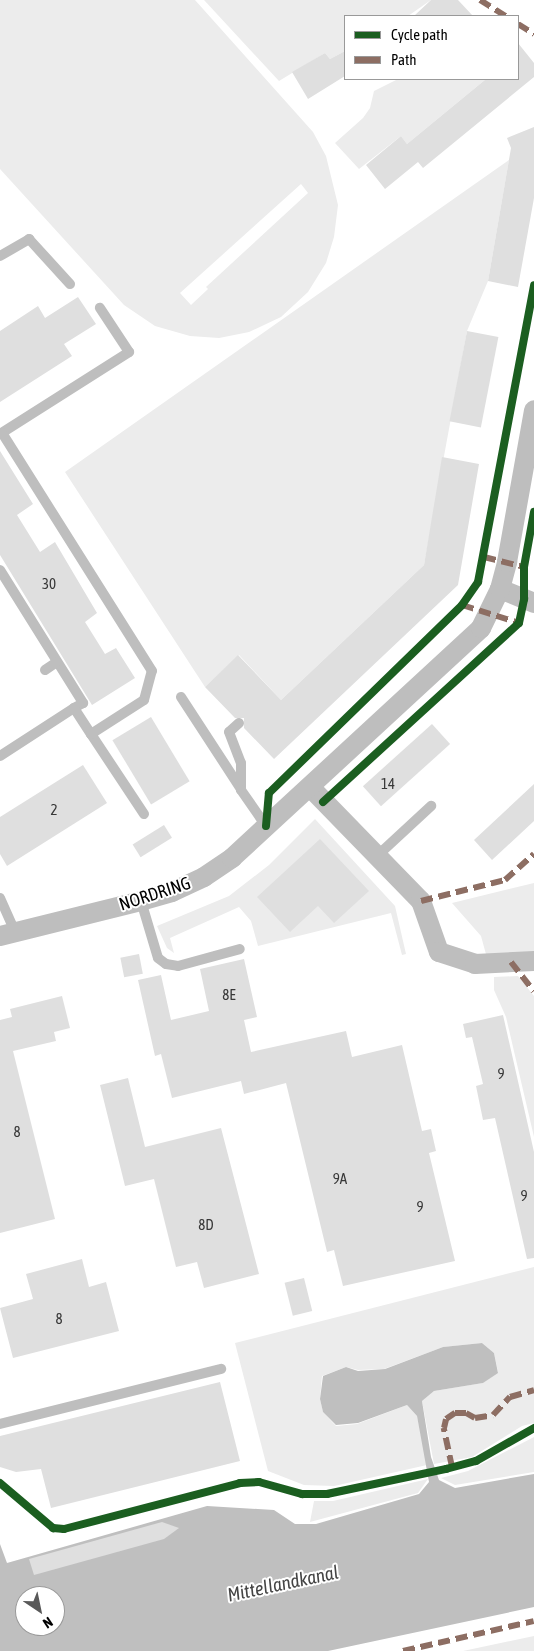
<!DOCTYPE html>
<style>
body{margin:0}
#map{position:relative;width:534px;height:1651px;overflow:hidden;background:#fff;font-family:"Asap Condensed",sans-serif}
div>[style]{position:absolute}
.green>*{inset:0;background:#ececec}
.water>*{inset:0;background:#bfbfbf}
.building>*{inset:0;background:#dfdfdf;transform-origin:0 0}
.service>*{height:10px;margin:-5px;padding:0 5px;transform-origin:5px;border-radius:5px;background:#bebebe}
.minor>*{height:20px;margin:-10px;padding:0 10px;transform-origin:10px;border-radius:10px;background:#bebebe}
.quiet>*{height:6px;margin-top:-3px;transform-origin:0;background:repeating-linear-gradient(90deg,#8d6e63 0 12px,transparent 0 18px)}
.cycleway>*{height:8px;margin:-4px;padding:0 4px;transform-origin:4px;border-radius:4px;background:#1b5e20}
span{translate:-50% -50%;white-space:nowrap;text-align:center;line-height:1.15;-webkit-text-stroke:4px #fff;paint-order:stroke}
.number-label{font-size:15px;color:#383838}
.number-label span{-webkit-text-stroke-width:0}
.street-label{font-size:18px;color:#000}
.water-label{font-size:19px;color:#444;font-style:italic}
.legend{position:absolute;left:344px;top:15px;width:175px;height:65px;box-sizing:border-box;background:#fff;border:1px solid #999;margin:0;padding:6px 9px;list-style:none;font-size:15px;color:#000}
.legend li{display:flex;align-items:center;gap:10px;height:25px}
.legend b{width:25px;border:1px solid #999}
.north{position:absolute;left:15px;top:1586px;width:50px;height:50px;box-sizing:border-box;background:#fff;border:1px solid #999;border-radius:50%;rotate:146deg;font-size:14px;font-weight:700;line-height:20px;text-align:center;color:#000}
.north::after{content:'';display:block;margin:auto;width:18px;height:22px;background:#595959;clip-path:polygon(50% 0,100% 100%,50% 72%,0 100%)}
</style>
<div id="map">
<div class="green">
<div style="clip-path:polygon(evenodd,0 0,195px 0,313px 132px,326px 156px,338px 205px,334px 237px,326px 263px,308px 292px,281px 317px,249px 332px,219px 338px,190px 336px,155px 326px,124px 305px,0 169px,0 0,301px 184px,308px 193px,206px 287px,208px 289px,191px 305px,180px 293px,301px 184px)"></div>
<div style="clip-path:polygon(204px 0,431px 0,408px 16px,345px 16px,345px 51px,330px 59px,325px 53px,279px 81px)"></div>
<div style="clip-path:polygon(398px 79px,486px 79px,407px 144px,401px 136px,359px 169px,335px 143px,363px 118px,370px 108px,374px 91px)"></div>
<div style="clip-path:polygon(509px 160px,488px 281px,467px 331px,424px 565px,281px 700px,239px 655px,205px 687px,65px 472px)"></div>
<div style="clip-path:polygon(315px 819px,395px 906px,406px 954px,402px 955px,391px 913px,258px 946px,251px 921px,239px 907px,170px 938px,174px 953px,167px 948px,157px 926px,229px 896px,269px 865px)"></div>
<div style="clip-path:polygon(534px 883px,534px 955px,487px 958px,481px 936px,452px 903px)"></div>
<div style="clip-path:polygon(518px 976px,534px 996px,534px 1137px,506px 1017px,494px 990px,494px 977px)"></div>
<div style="clip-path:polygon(534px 1267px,534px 1423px,522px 1426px,472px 1457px,434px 1464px,422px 1401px,434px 1391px,483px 1383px,498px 1372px,494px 1353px,482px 1343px,443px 1347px,384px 1369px,358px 1370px,346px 1367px,322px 1376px,320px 1399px,323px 1412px,336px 1426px,357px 1424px,407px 1405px,417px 1416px,427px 1465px,334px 1486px,304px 1485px,268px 1471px,235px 1343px)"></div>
<div style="clip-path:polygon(534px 1437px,534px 1472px,455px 1485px,441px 1478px,468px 1471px)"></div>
<div style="clip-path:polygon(428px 1479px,418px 1493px,310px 1522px,314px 1501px,333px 1501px)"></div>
<div style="clip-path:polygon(534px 1636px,534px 1651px,463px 1651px)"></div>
</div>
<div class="water">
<div style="clip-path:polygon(evenodd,482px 1343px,494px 1353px,498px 1373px,483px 1383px,434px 1391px,422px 1401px,431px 1457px,439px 1480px,455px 1488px,534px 1474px,534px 1607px,328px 1651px,0 1651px,0 1544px,7px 1563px,207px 1506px,274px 1510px,295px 1524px,316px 1524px,419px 1494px,429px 1482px,417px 1416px,407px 1405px,358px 1423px,336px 1425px,323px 1412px,320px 1399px,323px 1376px,346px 1367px,358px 1371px,385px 1369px,443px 1347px,482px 1343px,25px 1596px,55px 1596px,55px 1626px,25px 1626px,25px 1596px)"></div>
</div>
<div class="building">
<div style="clip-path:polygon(431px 0,458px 0,473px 16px,414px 16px)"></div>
<div style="clip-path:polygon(518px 43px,534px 63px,534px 77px,423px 168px,418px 162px,385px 189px,366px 165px,401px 136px,407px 144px,486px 79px,518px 79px)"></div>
<div style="clip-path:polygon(345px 51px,345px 76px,308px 99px,292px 72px,325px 53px,330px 59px)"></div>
<div style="clip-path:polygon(534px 127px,534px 198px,518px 287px,488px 281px,511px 148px,507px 138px)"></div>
<div style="clip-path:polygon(78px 297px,96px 324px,64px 344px,72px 356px,0 402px,0 331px,38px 306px,45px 318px)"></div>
<div style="left:467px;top:331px;width:32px;height:92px;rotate:11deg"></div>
<div style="clip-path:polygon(0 451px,33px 504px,17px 515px,40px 552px,55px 542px,97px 613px,85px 622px,105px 654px,116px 648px,135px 678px,92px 705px,0 555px)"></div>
<div style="clip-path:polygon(442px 457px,479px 464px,458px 585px,274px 759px,244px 728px,244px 718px,235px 718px,205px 687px,238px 655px,281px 700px,424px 565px)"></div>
<div style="left:151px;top:717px;width:75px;height:45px;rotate:59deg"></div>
<div style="left:432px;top:724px;width:27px;height:93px;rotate:48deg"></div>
<div style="clip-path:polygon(83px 765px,107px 803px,7px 866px,0 854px,0 817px)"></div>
<div style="clip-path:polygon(534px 784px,534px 821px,492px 860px,474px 840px)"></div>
<div style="left:164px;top:825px;width:15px;height:37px;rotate:58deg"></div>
<div style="clip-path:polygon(320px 839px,369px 891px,334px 923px,318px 906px,290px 932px,257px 897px)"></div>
<div style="left:139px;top:954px;width:20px;height:19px;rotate:79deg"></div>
<div style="clip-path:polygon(244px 959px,257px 1017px,244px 1020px,251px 1052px,346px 1031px,352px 1057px,402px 1045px,422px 1131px,431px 1129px,436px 1151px,429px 1153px,455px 1261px,343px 1286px,334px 1250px,327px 1252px,286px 1083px,244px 1094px,241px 1081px,172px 1098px,161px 1054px,155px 1056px,138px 980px,161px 975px,171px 1020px,209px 1011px,200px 969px)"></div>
<div style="clip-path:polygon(62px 996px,70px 1028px,54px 1032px,56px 1041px,13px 1051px,55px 1219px,0 1233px,0 1020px,12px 1017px,10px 1009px)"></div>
<div style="clip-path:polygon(503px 1015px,534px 1152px,534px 1258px,527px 1259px,495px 1118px,483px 1120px,476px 1086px,483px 1084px,472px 1037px,466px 1038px,463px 1024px)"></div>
<div style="clip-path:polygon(128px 1078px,145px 1147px,221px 1128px,259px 1274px,204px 1288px,197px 1262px,176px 1267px,154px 1179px,125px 1186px,100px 1085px)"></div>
<div style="clip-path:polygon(82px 1259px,89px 1287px,106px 1282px,119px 1331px,13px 1358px,0 1308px,33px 1299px,26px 1274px)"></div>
<div style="left:304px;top:1278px;width:34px;height:20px;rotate:76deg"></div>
<div style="clip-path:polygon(220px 1382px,240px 1461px,51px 1508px,41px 1469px,16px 1472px,0 1467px,0 1436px)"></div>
<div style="clip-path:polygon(162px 1522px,179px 1528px,164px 1539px,34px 1575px,29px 1559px)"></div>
</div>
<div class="service">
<div style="left:0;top:256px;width:34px;rotate:-30deg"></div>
<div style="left:29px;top:239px;width:61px;rotate:47.7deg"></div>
<div style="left:0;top:434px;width:153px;rotate:-32.4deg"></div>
<div style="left:129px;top:352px;width:53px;rotate:-123.4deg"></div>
<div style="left:0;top:570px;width:157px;rotate:58deg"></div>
<div style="left:83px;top:703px;width:10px;rotate:151deg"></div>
<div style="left:45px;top:670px;width:14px;rotate:-34deg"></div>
<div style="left:181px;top:697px;width:110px;rotate:56.9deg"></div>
<div style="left:239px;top:723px;width:13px;rotate:138deg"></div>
<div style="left:229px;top:732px;width:33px;rotate:69deg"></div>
<div style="left:241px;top:763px;width:27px;rotate:90deg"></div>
<div style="left:241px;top:790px;width:44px;rotate:55.2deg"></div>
<div style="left:91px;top:734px;width:96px;rotate:56.5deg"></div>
<div style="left:0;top:756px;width:88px;rotate:-33deg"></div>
<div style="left:74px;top:708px;width:31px;rotate:57deg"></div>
<div style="left:91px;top:734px;width:63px;rotate:-32.7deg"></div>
<div style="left:144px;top:700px;width:30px;rotate:-75deg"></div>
<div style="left:152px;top:671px;width:281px;rotate:-122.2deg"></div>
<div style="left:377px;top:856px;width:74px;rotate:-42.8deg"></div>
<div style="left:0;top:898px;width:37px;rotate:66deg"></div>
<div style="left:141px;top:901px;width:59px;rotate:73.4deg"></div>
<div style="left:158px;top:958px;width:10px;rotate:37deg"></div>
<div style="left:166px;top:964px;width:12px;rotate:9deg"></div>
<div style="left:178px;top:966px;width:64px;rotate:-15.3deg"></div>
<div style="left:0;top:1424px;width:228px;rotate:-14deg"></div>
</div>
<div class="minor">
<div style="left:500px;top:589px;width:37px;rotate:22deg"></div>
<div style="left:310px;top:787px;width:159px;rotate:45.8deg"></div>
<div style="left:421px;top:901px;width:54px;rotate:70.6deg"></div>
<div style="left:439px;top:952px;width:38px;rotate:18deg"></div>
<div style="left:475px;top:964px;width:59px;rotate:-2.9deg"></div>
<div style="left:0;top:936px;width:145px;rotate:-13.9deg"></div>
<div style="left:141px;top:901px;width:32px;rotate:-16deg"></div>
<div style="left:172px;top:892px;width:35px;rotate:-25deg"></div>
<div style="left:204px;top:877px;width:34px;rotate:-34deg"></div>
<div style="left:232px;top:858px;width:339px;rotate:-42.7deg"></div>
<div style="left:481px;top:628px;width:43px;rotate:-64deg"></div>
<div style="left:500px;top:589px;width:28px;rotate:-75deg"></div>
<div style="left:507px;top:562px;width:154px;rotate:-79.9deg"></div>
</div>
<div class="quiet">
<div style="left:480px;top:0;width:31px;rotate:32deg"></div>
<div style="left:518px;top:24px;width:19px;rotate:32deg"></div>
<div style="left:484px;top:557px;width:41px;rotate:14deg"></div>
<div style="left:462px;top:605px;width:60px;rotate:17.5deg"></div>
<div style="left:421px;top:901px;width:87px;rotate:-14deg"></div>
<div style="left:505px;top:880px;width:39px;rotate:-42deg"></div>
<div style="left:511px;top:962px;width:37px;rotate:52deg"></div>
<div style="left:452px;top:1467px;width:40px;rotate:-102deg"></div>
<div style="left:444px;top:1428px;width:9px;rotate:-77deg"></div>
<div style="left:446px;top:1419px;width:11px;rotate:-34deg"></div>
<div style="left:455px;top:1413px;width:11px"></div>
<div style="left:466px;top:1413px;width:10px;rotate:29deg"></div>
<div style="left:475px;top:1418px;width:18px;rotate:-9deg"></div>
<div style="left:493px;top:1415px;width:25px;rotate:-47deg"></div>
<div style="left:510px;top:1397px;width:25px;rotate:-16deg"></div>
<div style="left:403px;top:1651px;width:134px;rotate:-12.9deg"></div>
</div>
<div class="cycleway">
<div style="left:323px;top:802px;width:265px;rotate:-42.4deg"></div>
<div style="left:519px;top:623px;width:25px;rotate:-78deg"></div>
<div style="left:524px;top:599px;width:32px;rotate:-90deg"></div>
<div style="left:524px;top:567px;width:56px;rotate:-79.7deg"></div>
<div style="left:266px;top:826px;width:33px;rotate:-85deg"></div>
<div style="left:269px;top:793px;width:269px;rotate:-44.2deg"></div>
<div style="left:462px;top:605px;width:28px;rotate:-55deg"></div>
<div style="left:478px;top:582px;width:302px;rotate:-79.3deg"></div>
<div style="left:0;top:1483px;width:70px;rotate:40.3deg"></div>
<div style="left:53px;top:1528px;width:11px;rotate:5deg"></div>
<div style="left:64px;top:1529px;width:182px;rotate:-14.6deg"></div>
<div style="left:240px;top:1483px;width:19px;rotate:-3deg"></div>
<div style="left:259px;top:1482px;width:45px;rotate:15.6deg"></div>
<div style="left:302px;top:1494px;width:25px"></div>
<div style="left:327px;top:1494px;width:122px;rotate:-11.9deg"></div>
<div style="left:446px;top:1469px;width:31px;rotate:-15deg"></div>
<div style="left:476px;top:1461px;width:67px;rotate:-29.6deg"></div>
</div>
<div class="number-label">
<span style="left:49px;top:584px">30</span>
<span style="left:388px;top:784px">14</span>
<span style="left:54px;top:810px">2</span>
<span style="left:229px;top:995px">8E</span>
<span style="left:501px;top:1074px">9</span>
<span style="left:17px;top:1132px">8</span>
<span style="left:340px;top:1179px">9A</span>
<span style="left:524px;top:1196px">9</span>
<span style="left:420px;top:1207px">9</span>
<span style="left:206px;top:1225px">8D</span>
<span style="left:59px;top:1319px">8</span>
</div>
<div class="street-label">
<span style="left:155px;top:894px;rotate:-18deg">NORDRING</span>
</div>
<div class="water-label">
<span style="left:283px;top:1584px;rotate:-12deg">Mittellandkanal</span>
</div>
<ul class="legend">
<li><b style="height:6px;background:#1b5e20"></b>Cycle path</li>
<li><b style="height:6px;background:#8d6e63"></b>Path</li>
</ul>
<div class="north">N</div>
</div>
